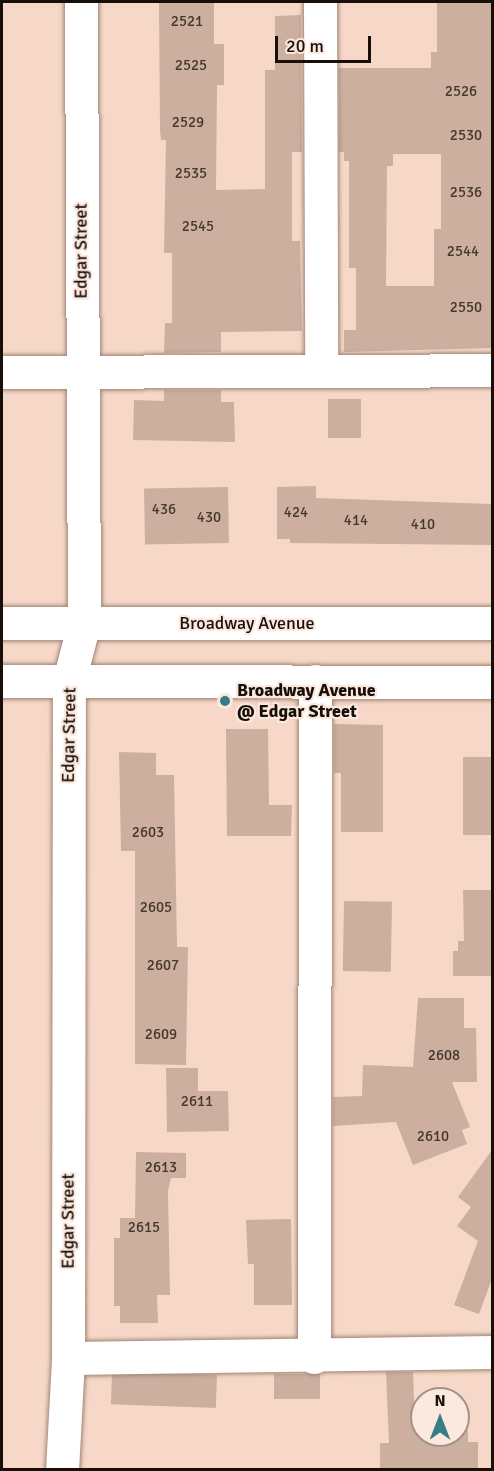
<!DOCTYPE html>
<style>
body{margin:0}
#map{position:relative;width:494px;height:1471px;overflow:hidden;background:#f7d8c8;font-family:Signika,sans-serif}
div>[style]{position:absolute}
.building>*{inset:0;background:#ccaf9f;transform-origin:0 0}
.roads{filter:drop-shadow(0 0 2px #a08475) drop-shadow(0 0 2px #a08475)}
.minor>*{height:33px;margin:-16.5px;padding:0 16.5px;transform-origin:16.5px;border-radius:16.5px;background:#fff}
.dots>*{width:16px;height:16px;translate:-50% -50%;box-sizing:border-box;border:3px solid #fbe8de;border-radius:50%}
span{translate:-50% -50%;white-space:nowrap;text-align:center;line-height:1.15;-webkit-text-stroke:4.5px #fbe8de;paint-order:stroke}
.number-label{font-size:15px;color:#46372e}
.number-label span{-webkit-text-stroke-width:0}
.street-label{font-size:18px;color:#190f09}
.poi-label{font-size:18px;color:#190f09;font-weight:700}
.left{translate:0 -50%;text-align:left}
.frame{position:absolute;inset:0;border:3px solid #190f09;pointer-events:none}
.north{position:absolute;left:410px;top:1387px;width:60px;height:60px;box-sizing:border-box;background:#fbe8de;border:2px solid #a19189;border-radius:50%;rotate:0deg;font-size:16px;font-weight:700;line-height:24px;text-align:center;color:#190f09}
.north::after{content:'';display:block;margin:auto;width:21px;height:27px;background:#357e84;clip-path:polygon(50% 0,100% 100%,50% 72%,0 100%)}
.scale{position:absolute;left:275px;top:36px;width:96px;height:27px;box-sizing:border-box;border:3px solid #190f09;border-top:0;padding-left:8px;font-size:18px;line-height:21px;white-space:nowrap;color:#190f09;-webkit-text-stroke:4px #fbe8de;paint-order:stroke}
</style>
<div id="map">
<div class="building">
<div style="clip-path:polygon(214px 2px,214px 44px,224px 44px,224px 85px,217px 85px,216px 190px,265px 189px,265px 70px,275px 70px,275px 16px,301px 15px,302px 152px,292px 152px,292px 241px,300px 241px,302px 331px,221px 332px,221px 352px,164px 353px,165px 323px,172px 323px,172px 253px,164px 253px,166px 140px,161px 140px,160px 131px,159px 3px)"></div>
<div style="clip-path:polygon(evenodd,437px 2px,491px 2px,492px 348px,344px 352px,344px 330px,356px 330px,356px 268px,349px 268px,349px 161px,344px 161px,344px 152px,339px 152px,339px 68px,431px 68px,431px 52px,437px 52px,437px 2px,393px 154px,441px 154px,441px 229px,434px 229px,434px 286px,386px 286px,387px 166px,393px 166px,393px 154px)"></div>
<div style="clip-path:polygon(164px 390px,221px 390px,221px 402px,234px 402px,235px 442px,133px 440px,134px 400px,164px 401px)"></div>
<div style="left:328px;top:399px;width:33px;height:39px"></div>
<div style="clip-path:polygon(316px 486px,316px 498px,492px 504px,492px 545px,290px 543px,290px 539px,277px 539px,277px 487px)"></div>
<div style="left:228px;top:487px;width:56px;height:84px;rotate:89deg"></div>
<div style="clip-path:polygon(334px 724px,383px 725px,383px 832px,341px 832px,341px 773px,334px 773px)"></div>
<div style="clip-path:polygon(226px 729px,268px 729px,269px 805px,292px 805px,291px 836px,227px 836px)"></div>
<div style="clip-path:polygon(119px 752px,156px 753px,156px 775px,174px 775px,177px 947px,188px 947px,186px 1065px,135px 1064px,135px 851px,121px 851px)"></div>
<div style="left:463px;top:757px;width:29px;height:78px"></div>
<div style="clip-path:polygon(463px 890px,492px 890px,492px 976px,453px 976px,453px 951px,458px 951px,458px 941px,464px 941px)"></div>
<div style="left:344px;top:901px;width:48px;height:70px;rotate:1deg"></div>
<div style="clip-path:polygon(418px 998px,464px 998px,464px 1028px,476px 1028px,477px 1082px,452px 1082px,470px 1127px,462px 1130px,467px 1144px,413px 1165px,396px 1122px,333px 1126px,333px 1097px,362px 1096px,363px 1065px,413px 1067px)"></div>
<div style="clip-path:polygon(166px 1068px,198px 1068px,198px 1091px,228px 1091px,229px 1131px,167px 1132px)"></div>
<div style="clip-path:polygon(492px 1150px,492px 1279px,479px 1314px,454px 1305px,478px 1241px,457px 1226px,471px 1207px,458px 1197px)"></div>
<div style="clip-path:polygon(136px 1152px,186px 1153px,186px 1178px,171px 1178px,168px 1191px,170px 1295px,157px 1295px,158px 1323px,120px 1323px,120px 1306px,114px 1306px,114px 1238px,120px 1238px,120px 1218px,135px 1218px)"></div>
<div style="clip-path:polygon(291px 1219px,292px 1305px,254px 1305px,254px 1264px,248px 1264px,246px 1220px)"></div>
<div style="clip-path:polygon(386px 1372px,413px 1372px,415px 1430px,422px 1430px,422px 1435px,468px 1430px,468px 1442px,478px 1442px,478px 1470px,380px 1470px,380px 1443px,389px 1443px)"></div>
<div style="left:320px;top:1374px;width:25px;height:46px;rotate:90deg"></div>
<div style="left:217px;top:1375px;width:33px;height:105px;rotate:92deg"></div>
</div>
<div class="roads">
<div class="minor">
<div style="left:320px;top:2px;width:369px;rotate:89.8deg"></div>
<div style="left:2px;top:372px;width:490px;rotate:-0.2deg"></div>
<div style="left:2px;top:623px;width:490px"></div>
<div style="left:2px;top:681px;width:490px;rotate:0.1deg"></div>
<div style="left:314px;top:1357px;width:676px;rotate:-89.92deg"></div>
<div style="left:68px;top:1358px;width:424px;rotate:-0.8deg"></div>
<div style="left:62px;top:1470px;width:112px;rotate:-86.9deg"></div>
<div style="left:68px;top:1358px;width:677px;rotate:-89.92deg"></div>
<div style="left:69px;top:681px;width:60px;rotate:-75.5deg"></div>
<div style="left:84px;top:623px;width:621px;rotate:-90.28deg"></div>
</div>
</div>
<div class="dots">
<div style="left:225px;top:701px;background:#357e84"></div>
</div>
<div class="number-label">
<span style="left:187px;top:22px">2521</span>
<span style="left:191px;top:66px">2525</span>
<span style="left:461px;top:92px">2526</span>
<span style="left:188px;top:123px">2529</span>
<span style="left:466px;top:136px">2530</span>
<span style="left:191px;top:174px">2535</span>
<span style="left:466px;top:193px">2536</span>
<span style="left:198px;top:227px">2545</span>
<span style="left:463px;top:252px">2544</span>
<span style="left:466px;top:308px">2550</span>
<span style="left:164px;top:510px">436</span>
<span style="left:296px;top:513px">424</span>
<span style="left:209px;top:518px">430</span>
<span style="left:356px;top:521px">414</span>
<span style="left:423px;top:525px">410</span>
<span style="left:148px;top:833px">2603</span>
<span style="left:156px;top:908px">2605</span>
<span style="left:163px;top:966px">2607</span>
<span style="left:161px;top:1035px">2609</span>
<span style="left:444px;top:1056px">2608</span>
<span style="left:197px;top:1102px">2611</span>
<span style="left:433px;top:1137px">2610</span>
<span style="left:161px;top:1168px">2613</span>
<span style="left:144px;top:1228px">2615</span>
</div>
<div class="street-label">
<span style="left:81px;top:251px;rotate:-90deg">Edgar Street</span>
<span style="left:247px;top:623px">Broadway Avenue</span>
<span style="left:69px;top:735px;rotate:-89deg">Edgar Street</span>
<span style="left:68px;top:1221px;rotate:-90deg">Edgar Street</span>
</div>
<div class="poi-label">
<span class="left" style="left:237px;top:701px">Broadway Avenue<br>@ Edgar Street</span>
</div>
<div class="frame"></div>
<div class="north">N</div>
<div class="scale">20 m</div>
</div>
